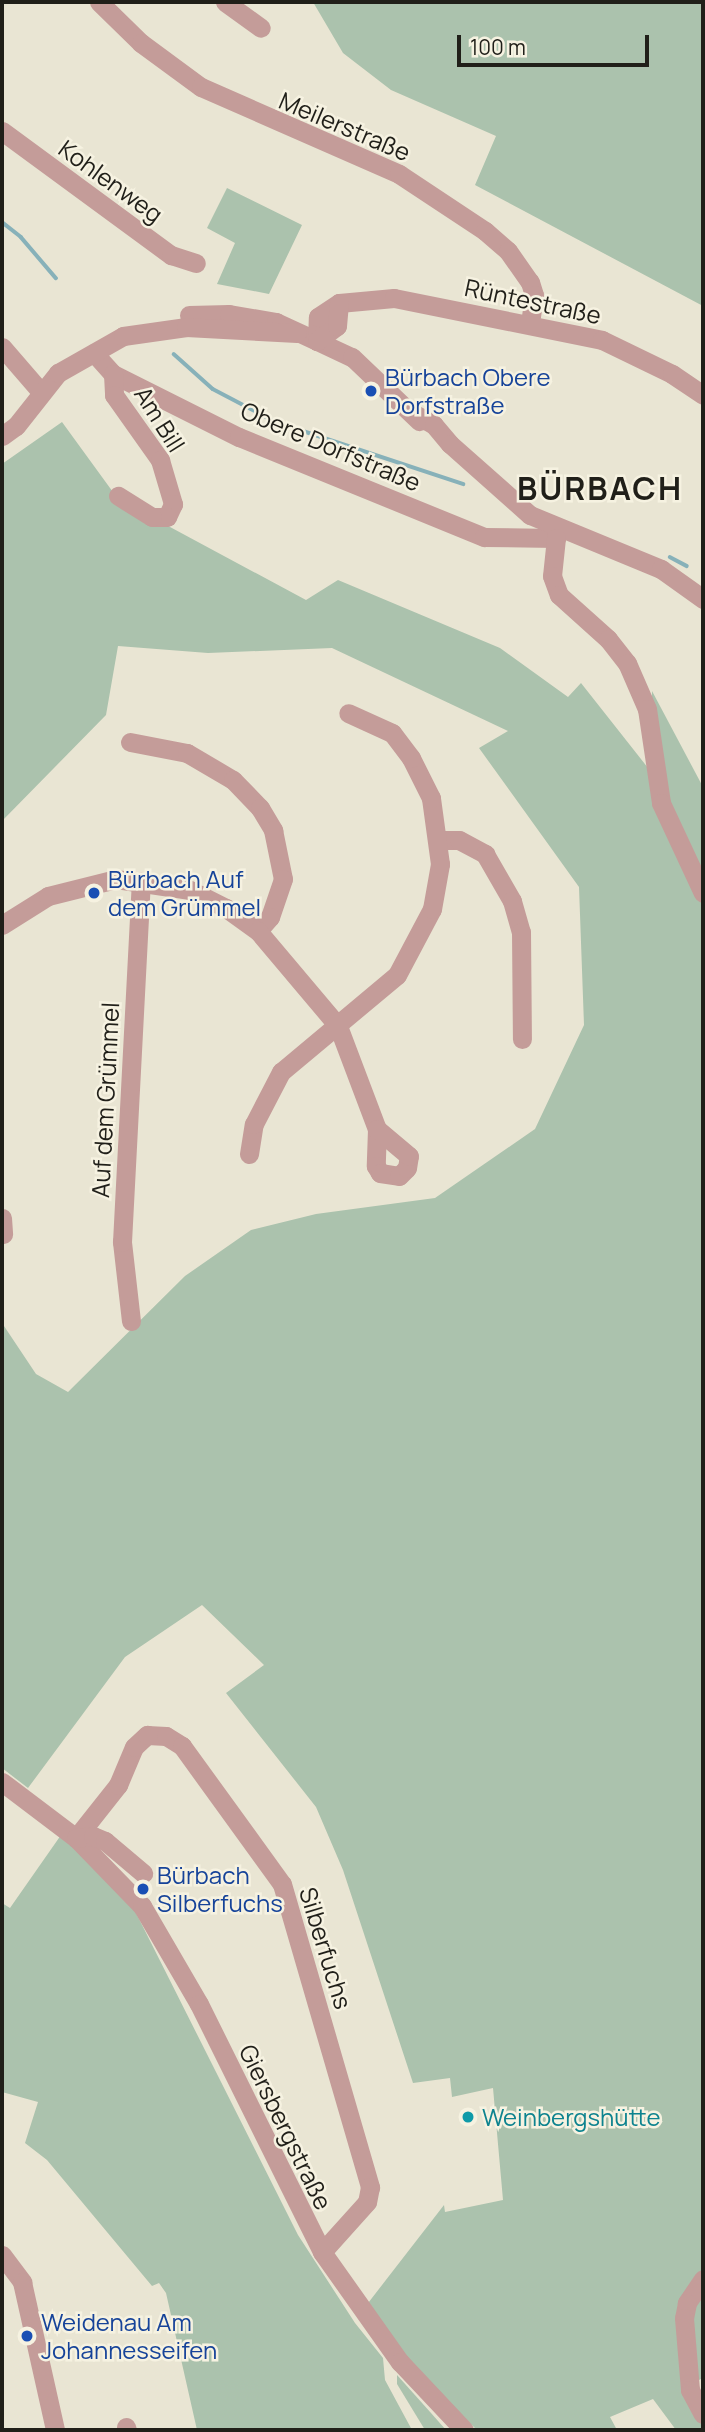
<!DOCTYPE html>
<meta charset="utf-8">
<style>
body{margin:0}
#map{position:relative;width:705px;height:2432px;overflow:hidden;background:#e9e5d3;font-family:Manrope,sans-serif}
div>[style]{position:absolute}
.green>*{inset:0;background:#abc2ad}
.stream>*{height:3.5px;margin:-1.75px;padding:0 1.75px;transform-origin:1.75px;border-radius:1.75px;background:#87b1b9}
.minor>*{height:19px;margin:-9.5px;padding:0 9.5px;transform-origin:9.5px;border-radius:9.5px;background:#c49c99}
.dots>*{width:19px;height:19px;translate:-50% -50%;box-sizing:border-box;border:4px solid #f6f2e1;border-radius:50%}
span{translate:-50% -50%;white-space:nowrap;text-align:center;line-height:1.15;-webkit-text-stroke:5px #f6f2e1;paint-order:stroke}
.street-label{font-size:24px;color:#201f19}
.transit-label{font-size:24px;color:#164399}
.left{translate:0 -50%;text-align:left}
.culture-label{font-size:24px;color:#0d838f}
.district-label{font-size:32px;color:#201f19;font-weight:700;letter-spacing:2px}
.frame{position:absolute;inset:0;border:4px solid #201f19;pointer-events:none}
.scale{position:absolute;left:457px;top:35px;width:192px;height:32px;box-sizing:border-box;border:4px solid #201f19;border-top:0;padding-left:9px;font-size:21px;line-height:24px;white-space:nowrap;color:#201f19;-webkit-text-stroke:5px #f6f2e1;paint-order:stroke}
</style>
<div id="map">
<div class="green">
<div style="clip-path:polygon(313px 2px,703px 2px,703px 306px,475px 185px,496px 136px,391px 90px,343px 53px)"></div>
<div style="clip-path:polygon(227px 188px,302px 225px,269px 294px,217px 284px,235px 243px,207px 228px)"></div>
<div style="clip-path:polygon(62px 422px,118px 499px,306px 600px,338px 580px,500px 648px,568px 697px,581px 683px,652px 773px,652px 691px,703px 787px,703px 2378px,693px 2383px,703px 2404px,703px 2430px,676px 2430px,653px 2399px,610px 2417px,617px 2430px,477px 2430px,425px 2380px,365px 2307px,444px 2205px,445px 2212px,503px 2200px,493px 2088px,452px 2097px,450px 2078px,413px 2083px,343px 1870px,316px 1807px,226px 1693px,264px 1665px,202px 1605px,125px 1657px,28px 1788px,2px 1768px,2px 1323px,36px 1374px,68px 1392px,185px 1276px,251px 1230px,316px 1214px,435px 1198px,535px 1129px,584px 1025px,579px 887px,479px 748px,508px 731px,332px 648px,208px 653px,118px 646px,106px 715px,2px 821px,2px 464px)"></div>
<div style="clip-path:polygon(61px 1835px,133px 1907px,298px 2235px,355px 2323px,383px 2358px,385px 2380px,412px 2430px,197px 2430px,166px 2293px,159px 2283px,152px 2286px,47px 2160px,25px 2143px,38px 2102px,2px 2092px,2px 1903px,10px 1908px)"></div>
<div style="clip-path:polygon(397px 2375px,431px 2413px,446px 2430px,425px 2430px,397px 2384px)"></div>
</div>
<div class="stream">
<div style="left:2px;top:222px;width:24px;rotate:38deg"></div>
<div style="left:21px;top:237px;width:54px;rotate:49.5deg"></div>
<div style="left:174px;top:354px;width:52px;rotate:41.9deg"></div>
<div style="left:213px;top:389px;width:69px;rotate:27.7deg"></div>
<div style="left:282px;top:424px;width:191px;rotate:18.3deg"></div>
<div style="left:670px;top:557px;width:19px;rotate:28deg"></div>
</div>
<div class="minor">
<div style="left:99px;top:2px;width:59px;rotate:44.3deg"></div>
<div style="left:141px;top:43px;width:74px;rotate:36.3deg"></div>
<div style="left:201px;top:87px;width:216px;rotate:23.7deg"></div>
<div style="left:399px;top:174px;width:103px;rotate:33.5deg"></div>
<div style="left:485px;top:231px;width:30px;rotate:41deg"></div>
<div style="left:508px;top:251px;width:38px;rotate:55deg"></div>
<div style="left:530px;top:282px;width:14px;rotate:73deg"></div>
<div style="left:534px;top:295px;width:27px;rotate:98deg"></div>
<div style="left:225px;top:2px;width:44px;rotate:35.8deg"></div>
<div style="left:2px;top:131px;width:210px;rotate:36.3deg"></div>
<div style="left:171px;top:255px;width:26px;rotate:18deg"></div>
<div style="left:189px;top:315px;width:40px;rotate:-1.4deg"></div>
<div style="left:229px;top:314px;width:48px;rotate:9.7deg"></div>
<div style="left:276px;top:322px;width:45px;rotate:24.9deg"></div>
<div style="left:317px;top:341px;width:38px;rotate:25deg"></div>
<div style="left:352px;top:357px;width:93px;rotate:43.7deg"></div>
<div style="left:317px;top:341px;width:24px;rotate:-88deg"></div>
<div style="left:318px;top:317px;width:25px;rotate:-34deg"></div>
<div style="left:339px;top:303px;width:55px;rotate:-5.2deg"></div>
<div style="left:394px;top:298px;width:212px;rotate:11.4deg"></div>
<div style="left:602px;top:340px;width:78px;rotate:25.9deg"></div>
<div style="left:672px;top:374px;width:37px;rotate:34deg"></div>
<div style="left:317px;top:341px;width:25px;rotate:-37deg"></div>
<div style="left:337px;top:326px;width:23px;rotate:-85deg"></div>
<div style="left:2px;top:347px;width:60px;rotate:49.1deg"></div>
<div style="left:94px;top:353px;width:28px;rotate:48deg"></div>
<div style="left:113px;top:374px;width:141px;rotate:26.6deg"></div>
<div style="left:239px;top:437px;width:265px;rotate:22.2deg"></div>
<div style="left:484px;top:537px;width:72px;rotate:0.8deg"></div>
<div style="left:556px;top:538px;width:11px;rotate:-80deg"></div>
<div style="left:113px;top:374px;width:21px;rotate:87deg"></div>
<div style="left:114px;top:395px;width:80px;rotate:54.7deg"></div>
<div style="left:160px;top:460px;width:46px;rotate:73.5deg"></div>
<div style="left:173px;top:504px;width:14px;rotate:115deg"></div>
<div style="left:167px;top:517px;width:15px;rotate:180deg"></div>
<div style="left:152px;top:517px;width:40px;rotate:-148deg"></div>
<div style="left:411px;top:412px;width:26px;rotate:29deg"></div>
<div style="left:434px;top:425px;width:25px;rotate:50deg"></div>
<div style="left:450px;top:444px;width:107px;rotate:41.6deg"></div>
<div style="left:530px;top:515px;width:142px;rotate:22.4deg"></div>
<div style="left:661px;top:569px;width:52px;rotate:35.5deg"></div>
<div style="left:2px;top:436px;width:17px;rotate:-36deg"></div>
<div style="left:16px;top:426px;width:68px;rotate:-51.6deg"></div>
<div style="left:58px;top:373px;width:75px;rotate:-29.6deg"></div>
<div style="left:123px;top:336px;width:64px;rotate:-8.1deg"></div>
<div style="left:186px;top:327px;width:111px;rotate:3.1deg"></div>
<div style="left:556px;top:538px;width:38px;rotate:96deg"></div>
<div style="left:552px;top:576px;width:20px;rotate:70deg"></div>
<div style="left:559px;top:595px;width:66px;rotate:41.9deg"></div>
<div style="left:608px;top:639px;width:31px;rotate:52deg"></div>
<div style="left:627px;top:663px;width:50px;rotate:66.5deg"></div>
<div style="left:647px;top:709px;width:95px;rotate:81.5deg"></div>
<div style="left:661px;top:803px;width:99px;rotate:65deg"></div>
<div style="left:130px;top:742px;width:58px;rotate:10.9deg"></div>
<div style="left:187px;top:753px;width:53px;rotate:30.4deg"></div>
<div style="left:233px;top:780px;width:39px;rotate:46deg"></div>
<div style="left:260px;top:808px;width:26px;rotate:59deg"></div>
<div style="left:273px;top:830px;width:50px;rotate:78.5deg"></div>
<div style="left:283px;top:879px;width:40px;rotate:108.9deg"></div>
<div style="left:270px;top:917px;width:18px;rotate:131deg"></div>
<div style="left:439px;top:840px;width:20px"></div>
<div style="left:459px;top:840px;width:30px;rotate:28deg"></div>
<div style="left:485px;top:854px;width:54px;rotate:60.1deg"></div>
<div style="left:512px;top:901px;width:32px;rotate:74deg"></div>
<div style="left:521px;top:932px;width:107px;rotate:89.5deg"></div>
<div style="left:2px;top:925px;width:54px;rotate:-32.2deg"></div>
<div style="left:48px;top:896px;width:70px;rotate:-14deg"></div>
<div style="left:116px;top:879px;width:75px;rotate:8.5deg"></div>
<div style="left:190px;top:890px;width:40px;rotate:26.6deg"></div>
<div style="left:226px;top:908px;width:39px;rotate:36deg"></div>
<div style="left:258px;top:931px;width:124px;rotate:49.9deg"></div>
<div style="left:338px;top:1026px;width:110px;rotate:69.3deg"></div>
<div style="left:377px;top:1129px;width:37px;rotate:92deg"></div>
<div style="left:376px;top:1166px;width:8px;rotate:60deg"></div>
<div style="left:380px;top:1173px;width:19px;rotate:9deg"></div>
<div style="left:399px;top:1176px;width:11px;rotate:-45deg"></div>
<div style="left:407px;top:1168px;width:12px;rotate:-81deg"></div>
<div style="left:409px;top:1156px;width:42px;rotate:-139.8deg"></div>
<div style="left:249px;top:1154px;width:30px;rotate:-81deg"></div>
<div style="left:254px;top:1124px;width:59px;rotate:-62.6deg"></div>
<div style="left:281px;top:1072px;width:151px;rotate:-39.9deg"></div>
<div style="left:397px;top:975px;width:75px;rotate:-62.1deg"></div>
<div style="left:432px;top:909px;width:46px;rotate:-79.9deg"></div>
<div style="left:440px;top:864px;width:67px;rotate:-97.8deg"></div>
<div style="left:431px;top:798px;width:45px;rotate:-116.6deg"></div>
<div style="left:411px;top:758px;width:31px;rotate:-127deg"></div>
<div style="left:392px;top:733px;width:48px;rotate:-155.6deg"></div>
<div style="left:2px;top:1218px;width:16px;rotate:86deg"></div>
<div style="left:131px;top:1321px;width:80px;rotate:-96.5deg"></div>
<div style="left:122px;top:1242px;width:361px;rotate:-87deg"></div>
<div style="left:2px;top:1782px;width:93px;rotate:37.1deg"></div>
<div style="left:76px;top:1838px;width:95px;rotate:45.9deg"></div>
<div style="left:142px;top:1906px;width:113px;rotate:59.8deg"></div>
<div style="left:199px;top:2004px;width:277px;rotate:63.6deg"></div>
<div style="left:322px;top:2252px;width:135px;rotate:54.7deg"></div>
<div style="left:400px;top:2362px;width:93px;rotate:46.7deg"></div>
<div style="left:76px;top:1838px;width:68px;rotate:-51.6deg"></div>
<div style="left:118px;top:1785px;width:41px;rotate:-67.2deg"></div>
<div style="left:134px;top:1747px;width:18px;rotate:-43deg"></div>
<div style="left:147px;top:1735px;width:19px;rotate:3deg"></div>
<div style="left:166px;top:1736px;width:19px;rotate:32deg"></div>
<div style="left:182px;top:1746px;width:170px;rotate:54.1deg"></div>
<div style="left:282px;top:1884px;width:316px;rotate:73.8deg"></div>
<div style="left:370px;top:2187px;width:15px;rotate:101deg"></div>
<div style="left:367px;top:2202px;width:67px;rotate:132deg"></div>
<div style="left:76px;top:1838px;width:17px;rotate:-7deg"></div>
<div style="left:93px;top:1836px;width:13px;rotate:23deg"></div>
<div style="left:105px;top:1841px;width:50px;rotate:40.1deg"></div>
<div style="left:2px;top:2255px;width:34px;rotate:53deg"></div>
<div style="left:22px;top:2282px;width:152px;rotate:77.4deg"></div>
<div style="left:703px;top:2279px;width:29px;rotate:124deg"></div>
<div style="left:687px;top:2303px;width:15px;rotate:101deg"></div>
<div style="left:684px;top:2318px;width:72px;rotate:85.2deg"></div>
<div style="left:690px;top:2390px;width:27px;rotate:62deg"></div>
<div style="left:126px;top:2427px;width:3px;rotate:72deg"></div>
</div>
<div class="dots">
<div style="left:371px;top:391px;background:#1a4fb4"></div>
<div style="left:94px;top:893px;background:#1a4fb4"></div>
<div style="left:143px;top:1889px;background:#1a4fb4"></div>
<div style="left:468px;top:2117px;background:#0f9aa8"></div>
<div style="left:27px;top:2336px;background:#1a4fb4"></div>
</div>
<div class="street-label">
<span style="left:345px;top:126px;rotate:23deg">Meilerstraße</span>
<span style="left:111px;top:181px;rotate:36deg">Kohlenweg</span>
<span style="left:533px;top:301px;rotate:12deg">Rüntestraße</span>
<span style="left:160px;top:419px;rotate:58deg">Am Bill</span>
<span style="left:331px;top:446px;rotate:23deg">Obere Dorfstraße</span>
<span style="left:105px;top:1100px;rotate:-87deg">Auf dem Grümmel</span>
<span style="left:326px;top:1948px;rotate:73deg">Silberfuchs</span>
<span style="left:286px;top:2127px;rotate:64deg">Giersbergstraße</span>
</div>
<div class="transit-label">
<span class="left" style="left:385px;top:391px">Bürbach Obere<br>Dorfstraße</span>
<span class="left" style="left:108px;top:893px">Bürbach Auf<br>dem Grümmel</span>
<span class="left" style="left:157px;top:1889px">Bürbach<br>Silberfuchs</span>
<span class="left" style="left:41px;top:2336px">Weidenau Am<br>Johannesseifen</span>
</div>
<div class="culture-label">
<span class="left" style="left:482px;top:2117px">Weinbergshütte</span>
</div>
<div class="district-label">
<span style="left:600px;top:488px">BÜRBACH</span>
</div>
<div class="frame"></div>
<div class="scale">100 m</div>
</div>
